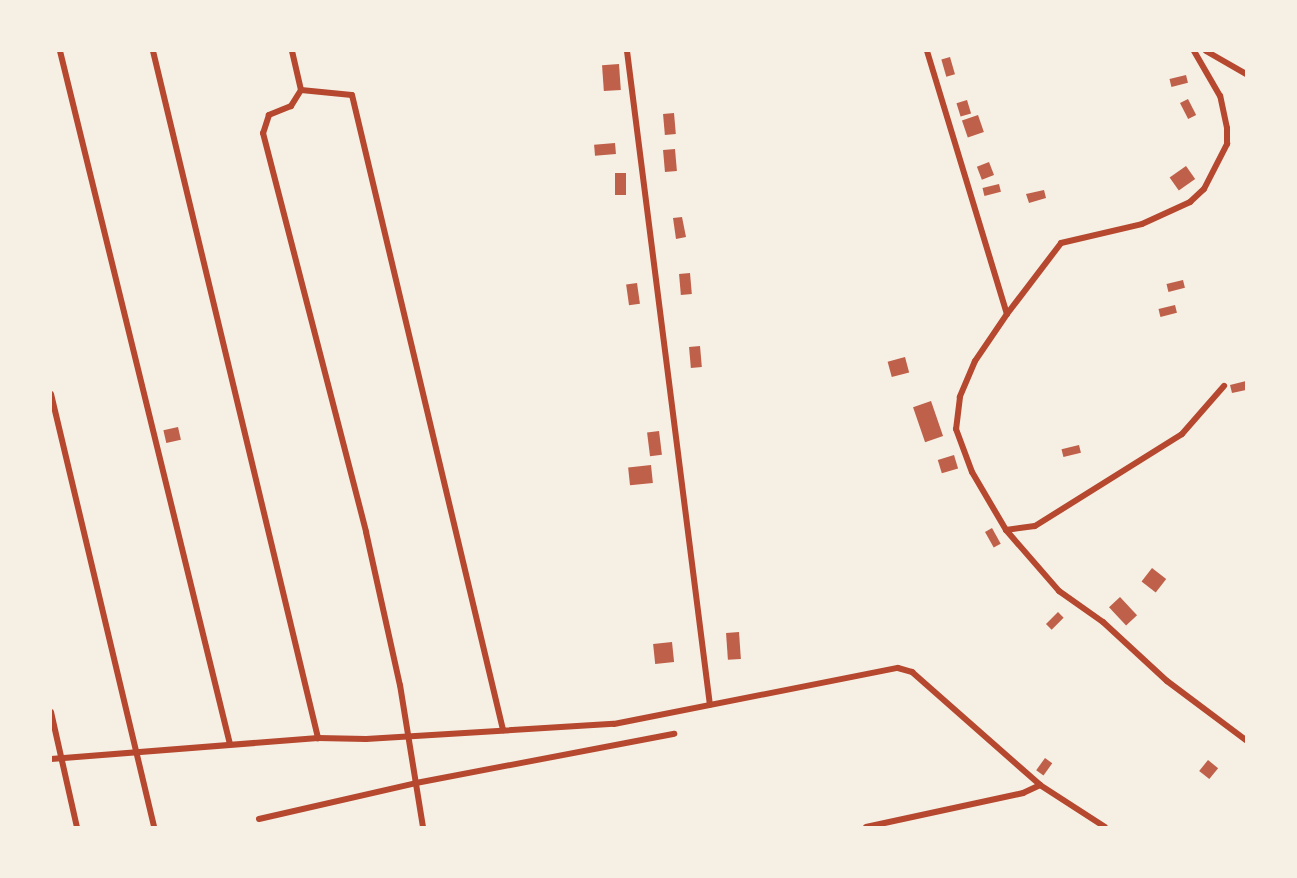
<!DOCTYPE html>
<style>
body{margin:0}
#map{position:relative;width:1297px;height:878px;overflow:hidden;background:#f6efe4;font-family:Commissioner,sans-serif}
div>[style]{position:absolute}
.building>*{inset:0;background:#bf614a;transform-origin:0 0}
.minor>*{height:6px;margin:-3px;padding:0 3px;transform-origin:3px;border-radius:3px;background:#b5482f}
span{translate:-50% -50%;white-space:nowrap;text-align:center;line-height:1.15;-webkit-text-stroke:7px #f6efe4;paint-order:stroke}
.frame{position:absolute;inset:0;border:52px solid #f6efe4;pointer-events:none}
</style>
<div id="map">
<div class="building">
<div style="left:950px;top:57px;width:18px;height:9px;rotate:74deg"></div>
<div style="left:619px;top:64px;width:26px;height:17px;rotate:86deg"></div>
<div style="left:1186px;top:75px;width:8px;height:17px;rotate:76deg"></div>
<div style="left:1188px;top:99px;width:18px;height:9px;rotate:63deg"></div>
<div style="left:967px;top:100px;width:14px;height:11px;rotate:73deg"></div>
<div style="left:674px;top:113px;width:21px;height:11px;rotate:85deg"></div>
<div style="left:978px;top:115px;width:18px;height:17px;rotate:71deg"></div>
<div style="left:615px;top:143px;width:11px;height:21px;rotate:85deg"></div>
<div style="left:675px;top:149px;width:22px;height:12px;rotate:85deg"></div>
<div style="left:989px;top:162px;width:14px;height:13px;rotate:69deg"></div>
<div style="left:1186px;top:166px;width:16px;height:20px;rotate:55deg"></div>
<div style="left:615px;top:173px;width:11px;height:22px"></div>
<div style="left:999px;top:184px;width:8px;height:17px;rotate:76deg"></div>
<div style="clip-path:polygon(1044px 190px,1046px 198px,1029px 203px,1026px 194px)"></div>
<div style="clip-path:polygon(682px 217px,686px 237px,676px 239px,673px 218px)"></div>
<div style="left:690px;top:273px;width:21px;height:11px;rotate:85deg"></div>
<div style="left:1183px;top:280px;width:8px;height:17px;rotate:76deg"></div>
<div style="left:637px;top:283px;width:21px;height:11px;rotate:82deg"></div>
<div style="left:1175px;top:305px;width:8px;height:17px;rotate:76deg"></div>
<div style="left:700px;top:346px;width:21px;height:11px;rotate:85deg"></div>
<div style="left:905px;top:357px;width:16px;height:18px;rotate:75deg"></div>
<div style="clip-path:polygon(1246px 381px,1246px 390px,1232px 393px,1230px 385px)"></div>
<div style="left:931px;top:401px;width:37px;height:19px;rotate:71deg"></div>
<div style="left:178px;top:427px;width:13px;height:15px;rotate:77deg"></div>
<div style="left:659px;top:431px;width:24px;height:12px;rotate:83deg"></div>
<div style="left:1079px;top:445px;width:8px;height:18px;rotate:76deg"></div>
<div style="left:954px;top:455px;width:14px;height:17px;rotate:73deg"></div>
<div style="left:651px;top:465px;width:18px;height:23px;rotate:84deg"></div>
<div style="left:992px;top:528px;width:18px;height:8px;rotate:61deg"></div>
<div style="left:1152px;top:568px;width:18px;height:17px;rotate:38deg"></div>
<div style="left:1120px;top:597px;width:25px;height:15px;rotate:47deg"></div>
<div style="left:1058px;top:612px;width:8px;height:17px;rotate:45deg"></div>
<div style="left:739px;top:632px;width:27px;height:13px;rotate:86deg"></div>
<div style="left:672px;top:642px;width:20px;height:19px;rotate:84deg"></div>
<div style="left:1045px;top:758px;width:9px;height:15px;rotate:36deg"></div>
<div style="left:1208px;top:760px;width:13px;height:14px;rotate:39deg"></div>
</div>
<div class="minor">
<div style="left:60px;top:51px;width:714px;rotate:76.22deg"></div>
<div style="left:153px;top:51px;width:707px;rotate:76.49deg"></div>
<div style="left:292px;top:51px;width:40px;rotate:77deg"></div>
<div style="left:301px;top:90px;width:19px;rotate:122deg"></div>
<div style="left:291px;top:106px;width:24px;rotate:158deg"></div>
<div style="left:269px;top:115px;width:19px;rotate:108deg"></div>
<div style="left:263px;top:133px;width:412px;rotate:75.5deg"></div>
<div style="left:366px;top:532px;width:157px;rotate:77.5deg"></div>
<div style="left:400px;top:685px;width:144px;rotate:80.8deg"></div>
<div style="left:627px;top:51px;width:659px;rotate:82.77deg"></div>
<div style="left:927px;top:51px;width:275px;rotate:73.1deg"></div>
<div style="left:1007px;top:314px;width:57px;rotate:124.2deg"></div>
<div style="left:975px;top:361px;width:39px;rotate:113deg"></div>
<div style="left:960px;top:397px;width:32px;rotate:97deg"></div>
<div style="left:956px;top:429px;width:46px;rotate:69.6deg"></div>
<div style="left:972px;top:472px;width:67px;rotate:59.6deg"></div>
<div style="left:1006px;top:530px;width:81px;rotate:49deg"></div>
<div style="left:1059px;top:591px;width:54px;rotate:35.2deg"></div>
<div style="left:1103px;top:622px;width:87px;rotate:42.7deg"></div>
<div style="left:1167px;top:681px;width:99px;rotate:36.8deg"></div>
<div style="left:1206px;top:51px;width:46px;rotate:29.9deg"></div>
<div style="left:301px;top:90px;width:51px;rotate:5.6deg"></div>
<div style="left:352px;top:95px;width:653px;rotate:76.62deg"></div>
<div style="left:1007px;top:314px;width:89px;rotate:-52.7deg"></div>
<div style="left:1061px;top:243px;width:83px;rotate:-13.2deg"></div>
<div style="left:1142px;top:224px;width:53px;rotate:-24.6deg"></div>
<div style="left:1190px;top:202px;width:19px;rotate:-43deg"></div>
<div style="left:1204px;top:189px;width:51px;rotate:-62.9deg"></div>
<div style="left:1227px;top:144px;width:16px;rotate:-90deg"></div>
<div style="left:1227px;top:128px;width:33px;rotate:-102deg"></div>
<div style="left:1220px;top:96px;width:52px;rotate:-120deg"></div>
<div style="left:51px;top:394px;width:445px;rotate:76.6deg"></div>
<div style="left:1006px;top:530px;width:29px;rotate:-8deg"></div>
<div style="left:1035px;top:526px;width:173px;rotate:-32deg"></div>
<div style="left:1182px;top:434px;width:64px;rotate:-48.8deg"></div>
<div style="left:51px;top:712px;width:118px;rotate:77.3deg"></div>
<div style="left:51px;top:759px;width:268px;rotate:-4.5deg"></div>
<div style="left:318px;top:738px;width:48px;rotate:1.2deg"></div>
<div style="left:366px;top:739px;width:248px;rotate:-3.5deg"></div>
<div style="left:614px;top:724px;width:289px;rotate:-11.2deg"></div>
<div style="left:898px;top:668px;width:15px;rotate:16deg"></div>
<div style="left:912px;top:672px;width:171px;rotate:41.4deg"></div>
<div style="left:1040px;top:785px;width:77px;rotate:32.9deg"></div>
<div style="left:259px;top:819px;width:161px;rotate:-12.9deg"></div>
<div style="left:416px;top:783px;width:263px;rotate:-10.8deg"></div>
<div style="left:866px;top:827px;width:161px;rotate:-12.2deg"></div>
<div style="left:1023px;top:793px;width:19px;rotate:-25deg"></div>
</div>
<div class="frame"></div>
</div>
